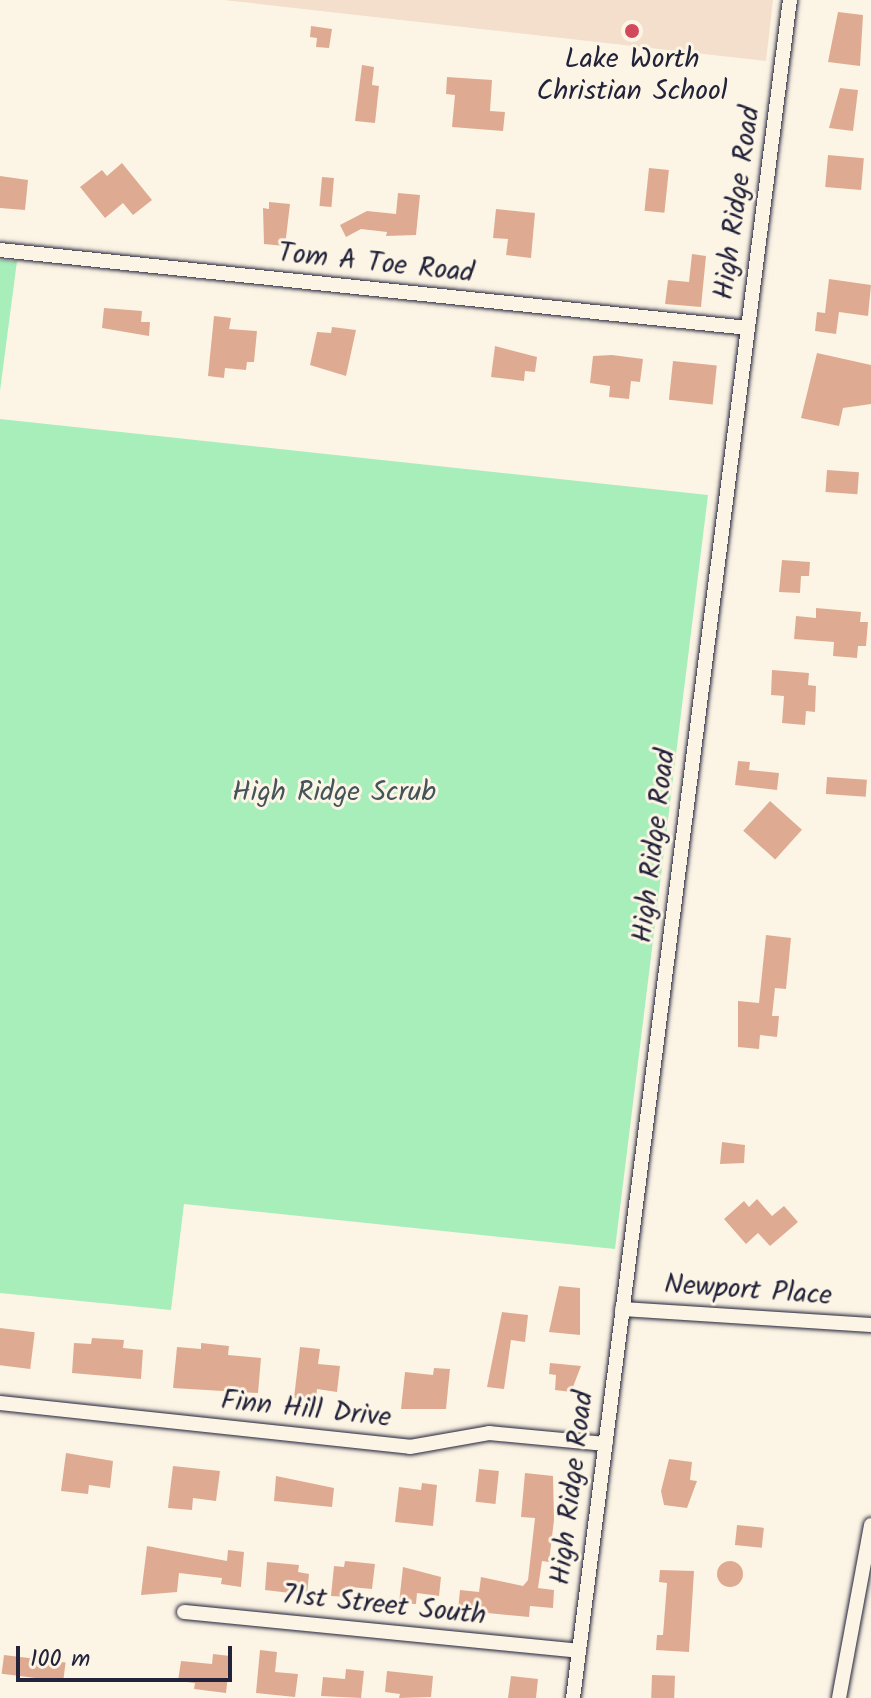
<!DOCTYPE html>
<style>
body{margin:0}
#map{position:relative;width:871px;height:1698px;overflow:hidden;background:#fcf5e5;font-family:Kalam,sans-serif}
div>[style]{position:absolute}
.built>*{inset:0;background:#f3dfcc}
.green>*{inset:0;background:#a7eeba}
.building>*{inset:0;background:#deab92;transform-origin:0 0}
.round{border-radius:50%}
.roads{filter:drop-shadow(0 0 2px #22223b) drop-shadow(0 0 2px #22223b)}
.minor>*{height:14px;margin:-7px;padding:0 7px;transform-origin:7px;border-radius:7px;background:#fcf5e5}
.dots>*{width:22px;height:22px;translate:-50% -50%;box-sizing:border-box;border:4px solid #fcf5e5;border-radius:50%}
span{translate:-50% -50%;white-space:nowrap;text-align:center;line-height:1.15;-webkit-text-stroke:6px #fcf5e5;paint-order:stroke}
.poi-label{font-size:28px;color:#22223b}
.street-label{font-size:28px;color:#22223b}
.park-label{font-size:28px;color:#43555b}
.scale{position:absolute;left:16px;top:1646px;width:216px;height:36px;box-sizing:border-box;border:4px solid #22223b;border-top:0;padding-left:10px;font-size:24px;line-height:28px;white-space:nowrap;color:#22223b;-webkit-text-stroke:6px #fcf5e5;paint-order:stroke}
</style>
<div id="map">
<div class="built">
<div style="clip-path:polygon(224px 0,773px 0,766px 61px)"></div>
</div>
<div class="green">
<div style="clip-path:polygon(0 260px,17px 261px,0 391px)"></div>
<div style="clip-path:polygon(0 419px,708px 495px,615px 1249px,184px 1204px,171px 1310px,0 1293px)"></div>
</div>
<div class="building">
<div style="clip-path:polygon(838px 12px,863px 15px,860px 66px,828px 62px)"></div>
<div style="clip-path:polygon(311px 26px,332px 29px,329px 48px,316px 47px,317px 38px,310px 37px)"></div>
<div style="clip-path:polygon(362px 65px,374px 67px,372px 85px,379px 86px,375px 123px,355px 121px)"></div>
<div style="clip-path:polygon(447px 77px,492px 80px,490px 111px,505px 112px,503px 131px,452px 127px,455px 95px,446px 94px)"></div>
<div style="clip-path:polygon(840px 88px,858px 90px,853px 131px,829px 128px)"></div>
<div style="left:828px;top:155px;width:36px;height:32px;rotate:5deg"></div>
<div style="clip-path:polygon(122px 163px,152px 200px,133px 215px,123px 203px,105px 218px,80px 187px,102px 170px,107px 176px)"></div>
<div style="left:649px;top:168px;width:20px;height:43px;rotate:6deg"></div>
<div style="clip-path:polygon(0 176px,28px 180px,25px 210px,0 208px)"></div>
<div style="left:322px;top:177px;width:12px;height:29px;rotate:5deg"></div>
<div style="clip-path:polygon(398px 193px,420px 195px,416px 235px,386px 236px,387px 232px,361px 229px,346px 237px,340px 225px,367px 211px,396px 214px)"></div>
<div style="clip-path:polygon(269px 202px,290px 204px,285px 246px,264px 244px,263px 208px,269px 209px)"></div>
<div style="clip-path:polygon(496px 209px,535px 213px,531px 258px,506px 255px,508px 239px,493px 238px)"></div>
<div style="clip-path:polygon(692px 254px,706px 256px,701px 307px,665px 304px,668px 280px,689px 282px)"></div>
<div style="clip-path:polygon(829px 279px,871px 285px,868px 316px,839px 312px,836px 334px,815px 331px,817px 312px,825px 313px)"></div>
<div style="clip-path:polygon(104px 308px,142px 311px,141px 322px,150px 322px,149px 336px,102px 328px)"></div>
<div style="clip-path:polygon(214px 316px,231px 318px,229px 329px,257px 331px,254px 362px,247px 362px,246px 370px,225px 368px,224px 378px,208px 376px)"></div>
<div style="clip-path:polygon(332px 327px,356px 330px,346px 376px,310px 365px,317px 332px,331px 333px)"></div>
<div style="clip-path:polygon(495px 346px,537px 357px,535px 372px,525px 371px,524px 381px,491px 377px)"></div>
<div style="clip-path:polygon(817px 353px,871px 365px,871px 404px,843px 408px,839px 426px,801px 418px)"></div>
<div style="clip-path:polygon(612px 355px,643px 359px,640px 382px,631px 381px,629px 399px,609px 397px,610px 386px,590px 383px,593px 356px)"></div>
<div style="left:673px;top:361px;width:44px;height:39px;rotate:6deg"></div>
<div style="left:827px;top:470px;width:32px;height:22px;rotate:4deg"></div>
<div style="clip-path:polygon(782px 560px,810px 562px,809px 576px,801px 576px,800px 593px,779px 592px)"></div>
<div style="clip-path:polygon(816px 608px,861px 612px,860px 622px,868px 622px,866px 646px,858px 646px,857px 658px,833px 656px,834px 642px,794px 639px,796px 616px,816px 618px)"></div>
<div style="clip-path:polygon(772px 670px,809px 673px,808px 685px,816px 686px,815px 712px,806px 711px,805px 725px,782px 723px,784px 696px,771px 695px)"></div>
<div style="clip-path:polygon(738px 761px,750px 762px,749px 770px,779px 773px,777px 790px,735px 785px)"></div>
<div style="left:827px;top:777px;width:40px;height:17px;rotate:4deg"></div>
<div style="left:770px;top:801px;width:43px;height:40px;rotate:42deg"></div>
<div style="clip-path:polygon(766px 935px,791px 938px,786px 989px,775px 988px,772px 1016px,779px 1016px,777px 1037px,760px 1035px,759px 1049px,738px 1047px,738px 1001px,759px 1003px)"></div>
<div style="clip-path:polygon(722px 1142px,745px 1145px,744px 1163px,720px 1164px)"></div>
<div style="clip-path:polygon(757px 1199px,772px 1216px,784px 1206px,798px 1222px,770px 1246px,758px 1233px,746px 1244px,724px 1219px,744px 1201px,749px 1207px)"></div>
<div style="clip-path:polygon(559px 1286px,580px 1288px,580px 1335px,549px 1332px)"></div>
<div style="clip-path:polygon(502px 1312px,528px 1315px,525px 1342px,511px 1340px,504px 1389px,487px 1387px)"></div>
<div style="left:0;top:1328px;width:35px;height:37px;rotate:7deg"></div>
<div style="clip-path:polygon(92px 1338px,124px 1340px,123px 1348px,143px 1350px,141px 1379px,72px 1373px,74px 1343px,91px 1344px)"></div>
<div style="clip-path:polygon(201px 1343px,229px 1346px,228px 1355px,261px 1358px,258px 1393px,173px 1388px,177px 1347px,201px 1349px)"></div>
<div style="clip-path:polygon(300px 1347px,320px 1349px,318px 1364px,340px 1366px,337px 1392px,317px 1389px,316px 1400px,294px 1398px)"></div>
<div style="clip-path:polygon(550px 1363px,581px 1366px,571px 1392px,555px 1390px,556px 1375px,549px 1374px)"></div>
<div style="clip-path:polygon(434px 1368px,450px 1369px,446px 1409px,401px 1409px,405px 1372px,433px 1375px)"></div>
<div style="clip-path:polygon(66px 1453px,113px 1461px,110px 1488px,89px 1485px,88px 1494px,61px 1491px)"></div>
<div style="clip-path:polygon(669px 1459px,692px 1462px,690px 1480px,697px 1481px,687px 1508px,664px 1505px,661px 1491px)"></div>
<div style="clip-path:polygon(173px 1466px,220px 1471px,216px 1501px,193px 1498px,192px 1510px,168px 1508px)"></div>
<div style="left:479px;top:1469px;width:20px;height:33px;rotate:6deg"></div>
<div style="clip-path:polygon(525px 1473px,553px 1476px,554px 1520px,549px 1562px,542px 1561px,538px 1588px,554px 1590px,553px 1608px,530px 1606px,529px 1617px,458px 1610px,460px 1590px,479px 1592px,481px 1577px,523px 1586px,528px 1580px,535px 1518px,521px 1517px)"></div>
<div style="clip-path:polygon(276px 1476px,334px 1488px,332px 1507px,274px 1501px)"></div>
<div style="clip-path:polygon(422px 1483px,437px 1485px,433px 1526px,395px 1522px,399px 1487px,421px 1490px)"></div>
<div style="left:737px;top:1525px;width:27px;height:20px;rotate:6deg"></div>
<div style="clip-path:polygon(147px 1546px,227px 1561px,228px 1550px,244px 1552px,241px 1587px,221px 1584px,222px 1578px,179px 1573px,177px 1592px,141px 1595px)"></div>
<div class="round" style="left:717px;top:1561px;width:26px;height:26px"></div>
<div style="clip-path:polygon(345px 1561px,375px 1564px,372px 1589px,350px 1587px,349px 1597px,331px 1596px,334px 1566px,344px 1567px)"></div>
<div style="clip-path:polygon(267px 1562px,299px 1565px,298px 1572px,309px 1574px,307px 1595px,265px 1590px)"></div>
<div style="clip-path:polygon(403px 1567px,441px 1577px,439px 1596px,417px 1593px,416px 1604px,399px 1603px)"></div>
<div style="clip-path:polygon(660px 1570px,694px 1571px,689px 1652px,656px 1650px,657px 1635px,663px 1635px,667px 1583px,659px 1582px)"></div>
<div style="clip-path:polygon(260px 1650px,277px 1652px,275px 1672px,298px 1674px,295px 1697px,256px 1693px)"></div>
<div style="clip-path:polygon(213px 1654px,230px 1656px,226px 1693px,194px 1689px,195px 1683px,178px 1681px,181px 1661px,212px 1664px)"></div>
<div style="left:4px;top:1655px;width:62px;height:19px;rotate:7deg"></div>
<div style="clip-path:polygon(346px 1669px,364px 1671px,361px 1698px,321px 1696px,323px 1677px,345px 1679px)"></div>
<div style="clip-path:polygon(387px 1671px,433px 1676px,431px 1697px,399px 1698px,400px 1694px,385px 1692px)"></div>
<div style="left:652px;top:1675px;width:23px;height:23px;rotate:2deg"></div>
<div style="clip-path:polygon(511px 1676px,538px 1679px,536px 1698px,508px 1698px)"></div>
</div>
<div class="roads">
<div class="minor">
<div style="left:0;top:250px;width:752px;rotate:5.95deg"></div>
<div style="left:622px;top:1309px;width:250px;rotate:3.7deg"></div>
<div style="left:0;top:1403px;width:412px;rotate:6.1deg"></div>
<div style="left:410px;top:1447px;width:80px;rotate:-10deg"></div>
<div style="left:489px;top:1433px;width:117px;rotate:5.4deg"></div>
<div style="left:184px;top:1612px;width:397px;rotate:5.6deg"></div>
<div style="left:573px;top:1698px;width:1712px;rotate:-82.72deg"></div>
<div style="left:839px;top:1698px;width:176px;rotate:-79.5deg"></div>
</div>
</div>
<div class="dots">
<div style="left:632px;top:31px;background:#d1495b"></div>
</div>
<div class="poi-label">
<span style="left:632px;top:76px">Lake Worth<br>Christian School</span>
</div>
<div class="street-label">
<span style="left:738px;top:203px;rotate:-82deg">High Ridge Road</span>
<span style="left:376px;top:264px;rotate:6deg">Tom A Toe Road</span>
<span style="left:655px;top:846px;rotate:-83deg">High Ridge Road</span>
<span style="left:748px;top:1291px;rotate:4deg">Newport Place</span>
<span style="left:306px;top:1410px;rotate:6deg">Finn Hill Drive</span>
<span style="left:573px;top:1488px;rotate:-83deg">High Ridge Road</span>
<span style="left:384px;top:1606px;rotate:6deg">71st Street South</span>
</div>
<div class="park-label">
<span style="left:334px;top:793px">High Ridge Scrub</span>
</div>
<div class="scale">100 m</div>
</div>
